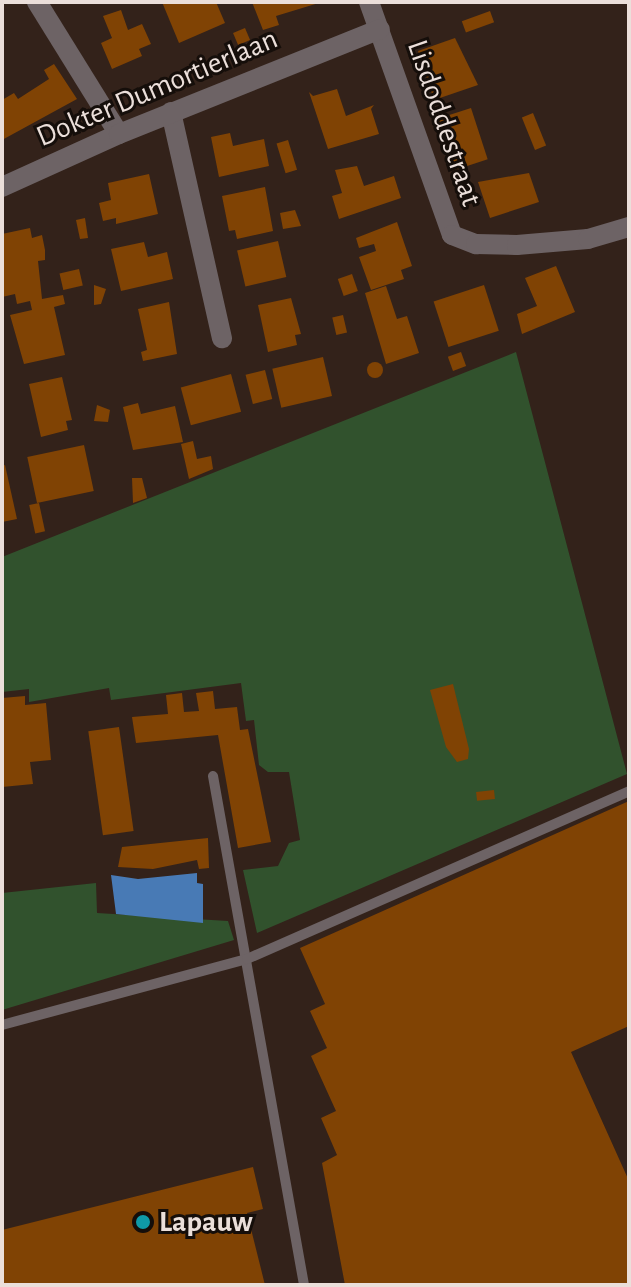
<!DOCTYPE html>
<style>
body{margin:0}
#map{position:relative;width:631px;height:1287px;overflow:hidden;background:#33221a;font-family:"Alegreya Sans",sans-serif}
div>[style]{position:absolute}
.green>*{inset:0;background:#31522d}
.water>*{inset:0;background:#487ab5}
.building>*{inset:0;background:#804304;transform-origin:0 0}
.round{border-radius:50%}
.service>*{height:10px;margin:-5px;padding:0 5px;transform-origin:5px;border-radius:5px;background:#6d6365}
.minor>*{height:20px;margin:-10px;padding:0 10px;transform-origin:10px;border-radius:10px;background:#6d6365}
.dots>*{width:22px;height:22px;translate:-50% -50%;box-sizing:border-box;border:4px solid #150e0a;border-radius:50%}
span{translate:-50% -50%;white-space:nowrap;text-align:center;line-height:1.15;-webkit-text-stroke:6px #150e0a;paint-order:stroke}
.street-label{font-size:30px;color:#ebdfda}
.poi-label{font-size:30px;color:#ebdfda;font-weight:700}
.left{translate:0 -50%;text-align:left}
.frame{position:absolute;inset:0;border:4px solid #ebdfda;pointer-events:none}
</style>
<div id="map">
<div class="green">
<div style="clip-path:polygon(516px 352px,627px 774px,257px 933px,243px 870px,278px 866px,289px 843px,300px 840px,289px 772px,268px 772px,259px 765px,254px 720px,246px 721px,241px 683px,111px 700px,109px 688px,29px 702px,29px 689px,2px 692px,2px 557px)"></div>
<div style="clip-path:polygon(96px 883px,97px 913px,228px 921px,234px 940px,2px 1010px,2px 893px)"></div>
</div>
<div class="water">
<div style="clip-path:polygon(197px 873px,197px 883px,203px 884px,203px 923px,116px 914px,111px 875px,138px 879px)"></div>
</div>
<div class="building">
<div style="clip-path:polygon(162px 2px,216px 2px,225px 23px,179px 43px)"></div>
<div style="clip-path:polygon(252px 2px,322px 2px,276px 16px,279px 25px,263px 30px)"></div>
<div style="clip-path:polygon(121px 10px,128px 30px,142px 24px,151px 44px,139px 49px,142px 56px,112px 69px,101px 43px,112px 38px,103px 16px)"></div>
<div style="left:490px;top:11px;width:12px;height:30px;rotate:70deg"></div>
<div style="left:245px;top:28px;width:13px;height:13px;rotate:67deg"></div>
<div style="clip-path:polygon(455px 38px,478px 85px,434px 100px,418px 51px)"></div>
<div style="clip-path:polygon(54px 64px,77px 99px,2px 140px,2px 100px,14px 93px,18px 99px,49px 79px,44px 70px)"></div>
<div style="clip-path:polygon(337px 89px,346px 116px,374px 105px,371px 109px,379px 134px,328px 149px,309px 92px,313px 96px)"></div>
<div style="left:471px;top:108px;width:54px;height:36px;rotate:72deg"></div>
<div style="left:533px;top:113px;width:35px;height:12px;rotate:68deg"></div>
<div style="clip-path:polygon(230px 133px,233px 146px,264px 139px,269px 166px,219px 177px,211px 137px)"></div>
<div style="left:288px;top:140px;width:31px;height:12px;rotate:73deg"></div>
<div style="clip-path:polygon(357px 166px,364px 186px,394px 176px,401px 198px,339px 219px,332px 196px,342px 193px,335px 170px)"></div>
<div style="clip-path:polygon(529px 173px,539px 202px,490px 218px,478px 182px)"></div>
<div style="clip-path:polygon(149px 174px,158px 214px,116px 224px,116px 218px,103px 221px,99px 203px,111px 200px,108px 183px)"></div>
<div style="clip-path:polygon(265px 187px,273px 231px,237px 239px,235px 230px,229px 231px,222px 196px)"></div>
<div style="clip-path:polygon(295px 210px,301px 226px,283px 229px,280px 213px)"></div>
<div style="clip-path:polygon(85px 218px,88px 238px,80px 239px,76px 220px)"></div>
<div style="clip-path:polygon(397px 222px,412px 266px,401px 270px,404px 279px,371px 290px,359px 257px,376px 251px,374px 244px,359px 248px,356px 238px)"></div>
<div style="clip-path:polygon(30px 228px,32px 238px,42px 235px,45px 250px,45px 260px,38px 261px,42px 299px,63px 295px,65px 304px,54px 307px,65px 355px,24px 364px,10px 315px,32px 310px,30px 301px,17px 304px,15px 294px,2px 297px,2px 234px)"></div>
<div style="left:278px;top:241px;width:37px;height:42px;rotate:77deg"></div>
<div style="clip-path:polygon(144px 242px,148px 257px,167px 252px,173px 279px,121px 291px,111px 249px)"></div>
<div style="clip-path:polygon(556px 266px,575px 312px,522px 334px,517px 314px,537px 306px,525px 278px)"></div>
<div style="left:79px;top:269px;width:17px;height:20px;rotate:77deg"></div>
<div style="left:352px;top:274px;width:18px;height:15px;rotate:71deg"></div>
<div style="clip-path:polygon(94px 285px,106px 289px,101px 304px,94px 305px)"></div>
<div style="left:484px;top:285px;width:48px;height:53px;rotate:72deg"></div>
<div style="clip-path:polygon(386px 286px,397px 319px,407px 316px,419px 353px,386px 364px,365px 293px)"></div>
<div style="clip-path:polygon(291px 298px,301px 334px,295px 335px,297px 345px,268px 352px,258px 305px)"></div>
<div style="clip-path:polygon(169px 302px,177px 354px,143px 361px,141px 352px,147px 350px,138px 309px)"></div>
<div style="left:343px;top:315px;width:18px;height:11px;rotate:77deg"></div>
<div style="left:461px;top:352px;width:15px;height:14px;rotate:70deg"></div>
<div style="left:323px;top:357px;width:40px;height:52px;rotate:77deg"></div>
<div class="round" style="left:367px;top:362px;width:16px;height:16px"></div>
<div style="left:265px;top:370px;width:30px;height:20px;rotate:76deg"></div>
<div style="left:231px;top:374px;width:39px;height:52px;rotate:75deg"></div>
<div style="clip-path:polygon(62px 377px,72px 420px,66px 421px,68px 430px,41px 437px,29px 384px)"></div>
<div style="clip-path:polygon(138px 403px,141px 414px,175px 406px,183px 442px,133px 450px,123px 407px)"></div>
<div style="clip-path:polygon(97px 405px,110px 410px,108px 422px,94px 421px)"></div>
<div style="clip-path:polygon(193px 441px,197px 459px,211px 456px,213px 469px,189px 479px,181px 444px)"></div>
<div style="left:84px;top:445px;width:47px;height:58px;rotate:78deg"></div>
<div style="clip-path:polygon(5px 465px,17px 519px,2px 522px,2px 466px)"></div>
<div style="clip-path:polygon(132px 478px,142px 478px,147px 498px,133px 503px)"></div>
<div style="left:39px;top:503px;width:29px;height:10px;rotate:78deg"></div>
<div style="clip-path:polygon(453px 684px,469px 749px,468px 759px,457px 762px,446px 747px,430px 690px)"></div>
<div style="clip-path:polygon(213px 691px,215px 709px,237px 707px,240px 730px,248px 729px,271px 842px,238px 848px,218px 735px,136px 743px,132px 717px,168px 714px,166px 695px,182px 693px,184px 712px,199px 711px,196px 693px)"></div>
<div style="clip-path:polygon(25px 696px,25px 705px,46px 703px,51px 760px,30px 762px,33px 784px,2px 787px,2px 698px)"></div>
<div style="left:119px;top:727px;width:105px;height:31px;rotate:82deg"></div>
<div style="left:494px;top:790px;width:9px;height:18px;rotate:84deg"></div>
<div style="clip-path:polygon(629px 801px,629px 1026px,571px 1052px,629px 1181px,629px 1285px,345px 1285px,322px 1163px,337px 1155px,321px 1118px,336px 1111px,311px 1056px,327px 1048px,310px 1011px,325px 1004px,300px 948px)"></div>
<div style="clip-path:polygon(208px 838px,209px 868px,199px 869px,197px 860px,153px 869px,118px 867px,122px 847px)"></div>
<div style="clip-path:polygon(253px 1167px,263px 1209px,247px 1213px,265px 1285px,2px 1285px,2px 1230px)"></div>
</div>
<div class="service">
<div style="left:213px;top:776px;width:517px;rotate:79.86deg"></div>
<div style="left:2px;top:1025px;width:254px;rotate:-15.1deg"></div>
<div style="left:247px;top:959px;width:417px;rotate:-23.7deg"></div>
</div>
<div class="minor">
<div style="left:37px;top:2px;width:155px;rotate:58.2deg"></div>
<div style="left:369px;top:2px;width:247px;rotate:70.4deg"></div>
<div style="left:452px;top:235px;width:26px;rotate:21deg"></div>
<div style="left:476px;top:244px;width:41px;rotate:1.4deg"></div>
<div style="left:517px;top:245px;width:71px;rotate:-4.8deg"></div>
<div style="left:588px;top:239px;width:43px;rotate:-16.3deg"></div>
<div style="left:171px;top:112px;width:232px;rotate:77.3deg"></div>
<div style="left:2px;top:187px;width:128px;rotate:-24.4deg"></div>
<div style="left:119px;top:134px;width:281px;rotate:-21.9deg"></div>
</div>
<div class="dots">
<div style="left:143px;top:1222px;background:#0f9aa8"></div>
</div>
<div class="street-label">
<span style="left:157px;top:88px;rotate:-23deg">Dokter Dumortierlaan</span>
<span style="left:444px;top:123px;rotate:71deg">Lisdoddestraat</span>
</div>
<div class="poi-label">
<span class="left" style="left:159px;top:1222px">Lapauw</span>
</div>
<div class="frame"></div>
</div>
